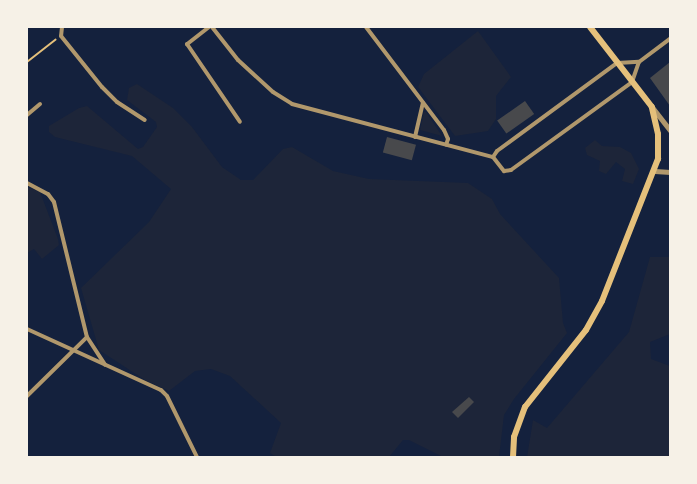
<!DOCTYPE html>
<style>
body{margin:0}
#map{position:relative;width:697px;height:484px;overflow:hidden;background:#14213d;font-family:"Titillium Web",sans-serif}
div>[style]{position:absolute}
.green>*{inset:0;background:#1d2539}
.building>*{inset:0;background:#48494c;transform-origin:0 0}
.path>*{height:1.5px;margin:-0.75px;padding:0 0.75px;transform-origin:0.75px;border-radius:0.75px;background:#e5c07b}
.minor>*{height:4px;margin:-2px;padding:0 2px;transform-origin:2px;border-radius:2px;background:#b1986c}
.tertiary>*{height:4.5px;margin:-2.25px;padding:0 2.25px;transform-origin:2.25px;border-radius:2.25px;background:#b1986c}
.primary>*{height:6px;margin:-3px;padding:0 3px;transform-origin:3px;border-radius:3px;background:#e5c07b}
span{translate:-50% -50%;white-space:nowrap;text-align:center;line-height:1.15;-webkit-text-stroke:4.5px #f6f1e7;paint-order:stroke}
.frame{position:absolute;inset:0;border:28px solid #f6f1e7;pointer-events:none}
</style>
<div id="map">
<div class="green">
<div style="clip-path:polygon(478px 31px,511px 77px,496px 96px,496px 119px,488px 131px,455px 136px,418px 87px,424px 74px)"></div>
<div style="clip-path:polygon(137px 84px,173px 108px,192px 127px,222px 167px,241px 180px,253px 180px,283px 149px,292px 147px,333px 171px,369px 179px,468px 183px,492px 199px,500px 214px,559px 278px,563px 323px,567px 333px,514px 399px,504px 415px,499px 457px,443px 457px,409px 440px,403px 440px,389px 457px,276px 457px,270px 453px,281px 423px,230px 376px,211px 369px,195px 371px,169px 391px,145px 380px,99px 350px,81px 288px,149px 222px,171px 189px,132px 156px,55px 137px,49px 132px,49px 126px,79px 108px,87px 106px,138px 149px,143px 147px,157px 127px,156px 122px,127px 100px,129px 88px)"></div>
<div style="clip-path:polygon(424px 112px,426px 112px,442px 136px,420px 130px)"></div>
<div style="clip-path:polygon(595px 140px,602px 146px,620px 147px,631px 153px,639px 169px,633px 184px,622px 181px,625px 169px,616px 162px,606px 174px,599px 171px,600px 161px,587px 155px,585px 148px)"></div>
<div style="clip-path:polygon(27px 187px,40px 192px,58px 239px,59px 245px,42px 259px,34px 249px,27px 253px)"></div>
<div style="clip-path:polygon(650px 257px,670px 257px,670px 334px,650px 342px,651px 359px,670px 366px,670px 457px,527px 457px,533px 420px,547px 428px,629px 332px)"></div>
</div>
<div class="building">
<div style="clip-path:polygon(670px 62px,670px 106px,650px 78px)"></div>
<div style="left:525px;top:101px;width:16px;height:34px;rotate:55deg"></div>
<div style="left:387px;top:137px;width:30px;height:16px;rotate:15deg"></div>
<div style="clip-path:polygon(469px 397px,474px 402px,458px 418px,452px 412px)"></div>
</div>
<div class="path">
<div style="left:27px;top:62px;width:36px;rotate:-38deg"></div>
</div>
<div class="minor">
<div style="left:62px;top:27px;width:9px;rotate:96deg"></div>
<div style="left:61px;top:36px;width:65px;rotate:51.2deg"></div>
<div style="left:102px;top:87px;width:21px;rotate:45deg"></div>
<div style="left:117px;top:102px;width:33px;rotate:33deg"></div>
<div style="left:209px;top:27px;width:28px;rotate:142deg"></div>
<div style="left:187px;top:44px;width:94px;rotate:55.8deg"></div>
<div style="left:212px;top:27px;width:42px;rotate:51.8deg"></div>
<div style="left:238px;top:60px;width:47px;rotate:42.4deg"></div>
<div style="left:273px;top:92px;width:22px;rotate:32deg"></div>
<div style="left:292px;top:104px;width:208px;rotate:14.8deg"></div>
<div style="left:366px;top:27px;width:129px;rotate:52.9deg"></div>
<div style="left:444px;top:130px;width:10px;rotate:66deg"></div>
<div style="left:448px;top:139px;width:6px;rotate:108deg"></div>
<div style="left:27px;top:115px;width:17px;rotate:-40deg"></div>
<div style="left:415px;top:137px;width:35px;rotate:-77deg"></div>
<div style="left:493px;top:157px;width:7px;rotate:-56deg"></div>
<div style="left:497px;top:151px;width:149px;rotate:-36.3deg"></div>
<div style="left:617px;top:63px;width:22px;rotate:-3deg"></div>
<div style="left:639px;top:62px;width:39px;rotate:-37deg"></div>
<div style="left:493px;top:157px;width:18px;rotate:52deg"></div>
<div style="left:504px;top:171px;width:7px;rotate:-8deg"></div>
<div style="left:511px;top:170px;width:150px;rotate:-36deg"></div>
<div style="left:632px;top:82px;width:21px;rotate:-71deg"></div>
<div style="left:27px;top:183px;width:24px;rotate:28deg"></div>
<div style="left:48px;top:194px;width:10px;rotate:53deg"></div>
<div style="left:54px;top:202px;width:139px;rotate:76.3deg"></div>
<div style="left:87px;top:337px;width:33px;rotate:57deg"></div>
<div style="left:27px;top:329px;width:147px;rotate:24.5deg"></div>
<div style="left:161px;top:390px;width:8px;rotate:45deg"></div>
<div style="left:167px;top:396px;width:68px;rotate:63.8deg"></div>
<div style="left:27px;top:396px;width:84px;rotate:-44.5deg"></div>
</div>
<div class="tertiary">
<div style="left:653px;top:108px;width:28px;rotate:52deg"></div>
<div style="left:655px;top:171px;width:15px;rotate:4deg"></div>
</div>
<div class="primary">
<div style="left:513px;top:457px;width:20px;rotate:-87deg"></div>
<div style="left:514px;top:437px;width:32px;rotate:-70deg"></div>
<div style="left:525px;top:407px;width:98px;rotate:-51.6deg"></div>
<div style="left:586px;top:330px;width:33px;rotate:-61deg"></div>
<div style="left:602px;top:301px;width:153px;rotate:-68.5deg"></div>
<div style="left:658px;top:159px;width:25px;rotate:-90deg"></div>
<div style="left:658px;top:134px;width:28px;rotate:-103deg"></div>
<div style="left:652px;top:107px;width:101px;rotate:-127.8deg"></div>
</div>
<div class="frame"></div>
</div>
